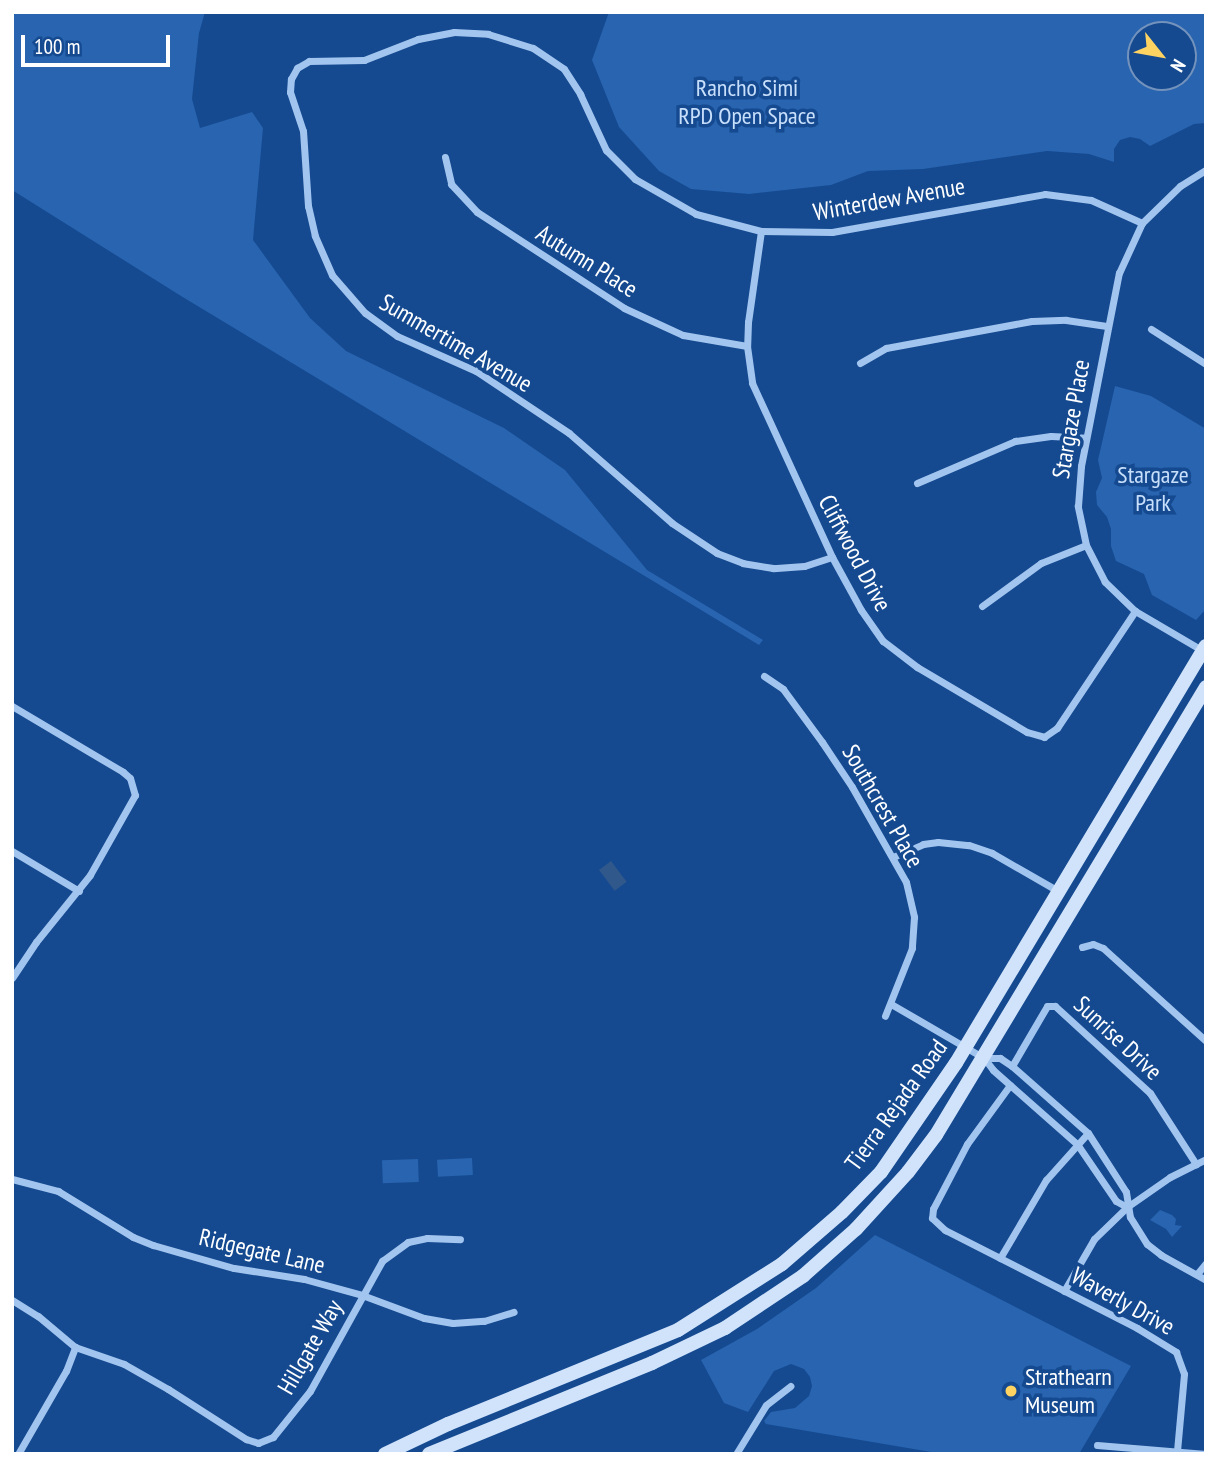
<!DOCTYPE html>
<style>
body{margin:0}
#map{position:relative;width:1218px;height:1466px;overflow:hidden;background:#154a90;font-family:"PT Sans Narrow",sans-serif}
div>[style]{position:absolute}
.green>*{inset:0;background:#2864af;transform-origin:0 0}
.water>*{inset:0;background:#31588b;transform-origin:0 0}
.street>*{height:7px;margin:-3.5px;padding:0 3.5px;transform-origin:3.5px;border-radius:3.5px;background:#a2c5f0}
.secondary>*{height:14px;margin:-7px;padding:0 7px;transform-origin:7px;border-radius:7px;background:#d0e3fb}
.dots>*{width:19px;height:19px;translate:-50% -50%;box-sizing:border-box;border:4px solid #154a90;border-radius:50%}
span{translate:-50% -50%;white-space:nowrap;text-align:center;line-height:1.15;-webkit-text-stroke:7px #154a90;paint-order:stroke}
.park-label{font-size:24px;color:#c9e0fc}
.street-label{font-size:24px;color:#fff}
.poi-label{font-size:24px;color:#fff}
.left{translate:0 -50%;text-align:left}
.frame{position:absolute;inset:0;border:14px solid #fff;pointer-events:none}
.north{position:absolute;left:1127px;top:21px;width:70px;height:70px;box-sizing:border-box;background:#154a90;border:2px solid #7392bc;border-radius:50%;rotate:121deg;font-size:19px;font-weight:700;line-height:28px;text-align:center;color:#fff}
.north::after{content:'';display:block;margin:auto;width:24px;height:32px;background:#ffd362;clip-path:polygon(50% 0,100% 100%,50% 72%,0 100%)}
.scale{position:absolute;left:21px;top:35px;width:149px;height:32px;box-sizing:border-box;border:4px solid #fff;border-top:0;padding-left:9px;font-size:21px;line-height:24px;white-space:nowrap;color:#fff;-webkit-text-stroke:5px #154a90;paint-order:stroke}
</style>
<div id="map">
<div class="green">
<div style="clip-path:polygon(12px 12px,205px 12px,199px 33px,192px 99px,200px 128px,252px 112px,263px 128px,253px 240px,310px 318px,346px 351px,504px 428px,565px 470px,647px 570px,763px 640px,759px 645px,181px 296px,12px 190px)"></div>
<div style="clip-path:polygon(evenodd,609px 12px,1206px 12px,1206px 123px,1194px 124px,1150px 146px,1140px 139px,1130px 137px,1120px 140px,1114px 149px,1114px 162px,1089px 154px,1047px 151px,923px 169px,868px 171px,831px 185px,749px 194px,691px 189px,659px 171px,619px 127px,592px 60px,609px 12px,1183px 35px,1183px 77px,1141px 77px,1141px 35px,1183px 35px)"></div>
<div style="clip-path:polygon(1115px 386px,1151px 396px,1206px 429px,1206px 609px,1196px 620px,1152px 595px,1144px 574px,1116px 561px,1111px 546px,1111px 529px,1107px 517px,1097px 505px,1096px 492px,1102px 478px,1098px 460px)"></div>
<div style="left:472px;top:1158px;width:17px;height:35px;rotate:87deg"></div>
<div style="left:418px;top:1159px;width:23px;height:36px;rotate:88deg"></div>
<div style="clip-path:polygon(1160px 1210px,1172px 1215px,1176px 1219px,1175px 1225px,1182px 1226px,1172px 1237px,1166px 1229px,1150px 1220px)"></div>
<div style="clip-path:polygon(875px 1235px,1131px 1366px,1079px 1454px,943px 1454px,766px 1424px,764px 1421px,771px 1412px,795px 1408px,809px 1396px,812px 1386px,810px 1377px,804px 1369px,791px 1364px,774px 1371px,748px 1412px,724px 1403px,701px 1360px,757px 1329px,816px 1288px)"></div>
</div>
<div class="water">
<div style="left:611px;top:861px;width:26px;height:15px;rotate:53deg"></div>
</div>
<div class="street">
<div style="left:445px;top:157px;width:28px;rotate:77deg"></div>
<div style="left:451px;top:184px;width:38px;rotate:47deg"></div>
<div style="left:477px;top:212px;width:176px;rotate:33.1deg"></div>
<div style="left:624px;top:308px;width:65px;rotate:24.6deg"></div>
<div style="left:683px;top:335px;width:65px;rotate:9.8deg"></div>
<div style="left:761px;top:231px;width:92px;rotate:98.1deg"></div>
<div style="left:748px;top:322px;width:24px;rotate:92deg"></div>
<div style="left:747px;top:346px;width:37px;rotate:82deg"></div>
<div style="left:752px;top:383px;width:192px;rotate:65.3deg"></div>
<div style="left:832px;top:557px;width:60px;rotate:61.3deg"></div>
<div style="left:861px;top:610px;width:38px;rotate:55deg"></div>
<div style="left:883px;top:641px;width:43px;rotate:37.4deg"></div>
<div style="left:917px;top:667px;width:128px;rotate:30.6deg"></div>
<div style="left:1027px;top:732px;width:18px;rotate:16deg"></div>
<div style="left:1044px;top:737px;width:16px;rotate:-35deg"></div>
<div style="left:1057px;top:728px;width:141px;rotate:-56.3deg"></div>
<div style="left:1151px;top:329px;width:65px;rotate:32.5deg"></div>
<div style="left:860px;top:363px;width:30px;rotate:-30deg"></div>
<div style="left:886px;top:348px;width:148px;rotate:-10.5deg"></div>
<div style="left:1032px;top:321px;width:34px;rotate:-2deg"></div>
<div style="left:1066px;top:320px;width:41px;rotate:8.3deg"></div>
<div style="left:917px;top:483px;width:107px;rotate:-23.2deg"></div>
<div style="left:1015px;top:441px;width:36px;rotate:-8deg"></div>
<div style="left:1051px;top:436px;width:35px;rotate:3deg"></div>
<div style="left:832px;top:557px;width:29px;rotate:162deg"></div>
<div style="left:804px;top:566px;width:31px;rotate:176deg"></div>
<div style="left:773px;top:568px;width:30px;rotate:-171deg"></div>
<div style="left:743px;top:563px;width:28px;rotate:-159deg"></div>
<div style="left:717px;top:553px;width:54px;rotate:-146.3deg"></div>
<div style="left:672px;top:523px;width:137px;rotate:-138.9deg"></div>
<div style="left:569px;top:433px;width:112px;rotate:-146.3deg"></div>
<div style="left:476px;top:371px;width:86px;rotate:-156.1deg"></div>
<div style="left:397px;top:336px;width:39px;rotate:-144deg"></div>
<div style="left:365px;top:313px;width:50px;rotate:-131deg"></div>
<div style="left:332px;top:275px;width:43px;rotate:-113.6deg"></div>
<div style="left:315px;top:236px;width:31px;rotate:-103deg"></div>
<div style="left:308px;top:206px;width:75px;rotate:-93.8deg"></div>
<div style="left:303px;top:131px;width:41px;rotate:-108.4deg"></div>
<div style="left:290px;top:92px;width:13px;rotate:-86deg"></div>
<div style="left:291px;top:79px;width:13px;rotate:-61deg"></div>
<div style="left:297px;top:68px;width:14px;rotate:-30deg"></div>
<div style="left:309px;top:61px;width:55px;rotate:-1deg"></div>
<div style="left:364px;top:60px;width:58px;rotate:-21.3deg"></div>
<div style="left:418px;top:39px;width:37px;rotate:-11deg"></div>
<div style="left:454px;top:32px;width:34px;rotate:3deg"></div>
<div style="left:488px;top:34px;width:47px;rotate:17.3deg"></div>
<div style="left:533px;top:48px;width:37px;rotate:34deg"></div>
<div style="left:564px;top:69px;width:30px;rotate:57deg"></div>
<div style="left:580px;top:94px;width:62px;rotate:65.1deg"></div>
<div style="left:606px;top:150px;width:41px;rotate:45deg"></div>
<div style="left:635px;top:179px;width:70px;rotate:29.8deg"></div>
<div style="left:696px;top:214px;width:67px;rotate:14.7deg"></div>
<div style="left:761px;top:231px;width:71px;rotate:0.8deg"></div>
<div style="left:832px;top:232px;width:216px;rotate:-10.1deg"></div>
<div style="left:1045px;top:194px;width:46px;rotate:7.4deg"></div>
<div style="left:1091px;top:200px;width:56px;rotate:24.3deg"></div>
<div style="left:982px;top:606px;width:73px;rotate:-36.1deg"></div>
<div style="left:1041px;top:563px;width:48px;rotate:-21.8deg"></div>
<div style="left:1205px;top:652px;width:81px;rotate:-149.6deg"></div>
<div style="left:1135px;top:611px;width:42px;rotate:-136deg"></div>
<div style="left:1105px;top:582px;width:42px;rotate:-117.2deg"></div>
<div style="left:1086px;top:545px;width:40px;rotate:-102deg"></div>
<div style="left:1078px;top:506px;width:40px;rotate:-85.7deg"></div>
<div style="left:1081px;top:466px;width:197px;rotate:-78.9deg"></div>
<div style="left:1119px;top:273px;width:55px;rotate:-65.3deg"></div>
<div style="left:1142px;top:223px;width:53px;rotate:-44.2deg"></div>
<div style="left:1180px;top:186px;width:31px;rotate:-32deg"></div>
<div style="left:764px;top:676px;width:23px;rotate:34deg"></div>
<div style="left:783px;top:689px;width:66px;rotate:53.7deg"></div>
<div style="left:822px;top:742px;width:54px;rotate:56.3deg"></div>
<div style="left:852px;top:787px;width:109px;rotate:60.4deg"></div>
<div style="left:906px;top:882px;width:36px;rotate:77deg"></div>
<div style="left:914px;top:917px;width:31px;rotate:94deg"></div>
<div style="left:912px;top:948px;width:73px;rotate:111.7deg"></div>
<div style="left:12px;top:706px;width:129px;rotate:30.7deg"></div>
<div style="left:123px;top:772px;width:9px;rotate:41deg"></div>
<div style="left:130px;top:778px;width:18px;rotate:74deg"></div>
<div style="left:135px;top:795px;width:92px;rotate:119.4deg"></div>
<div style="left:90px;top:875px;width:86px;rotate:128.9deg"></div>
<div style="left:36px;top:942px;width:43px;rotate:123.7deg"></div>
<div style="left:12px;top:851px;width:78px;rotate:30.8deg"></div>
<div style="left:893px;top:857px;width:33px;rotate:-23deg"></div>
<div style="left:923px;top:844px;width:15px;rotate:-8deg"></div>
<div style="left:938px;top:842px;width:31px;rotate:6deg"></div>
<div style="left:969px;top:845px;width:24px;rotate:19deg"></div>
<div style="left:992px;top:853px;width:76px;rotate:29.9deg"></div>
<div style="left:1082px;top:947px;width:11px;rotate:-15deg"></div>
<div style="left:1093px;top:944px;width:11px;rotate:22deg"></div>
<div style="left:1103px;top:948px;width:139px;rotate:42.1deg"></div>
<div style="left:891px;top:1004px;width:108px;rotate:30.1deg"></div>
<div style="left:984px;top:1058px;width:15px;rotate:53deg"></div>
<div style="left:993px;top:1070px;width:112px;rotate:41.4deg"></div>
<div style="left:1077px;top:1144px;width:69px;rotate:55.6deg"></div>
<div style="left:1116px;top:1201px;width:13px;rotate:29deg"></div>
<div style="left:984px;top:1058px;width:16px"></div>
<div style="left:1000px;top:1058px;width:14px;rotate:34deg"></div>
<div style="left:1012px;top:1066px;width:101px;rotate:41.4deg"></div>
<div style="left:1088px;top:1133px;width:70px;rotate:57.2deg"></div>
<div style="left:1126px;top:1192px;width:25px;rotate:81deg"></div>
<div style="left:1130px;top:1217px;width:32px;rotate:58deg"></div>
<div style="left:1147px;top:1244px;width:18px;rotate:38deg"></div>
<div style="left:1161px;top:1255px;width:51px;rotate:29.1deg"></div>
<div style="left:1012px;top:1066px;width:69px;rotate:-59.7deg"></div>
<div style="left:1047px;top:1006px;width:8px"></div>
<div style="left:1055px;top:1006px;width:129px;rotate:42.5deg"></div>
<div style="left:1150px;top:1093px;width:85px;rotate:57.1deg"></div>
<div style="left:1010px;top:1085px;width:73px;rotate:126.1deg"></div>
<div style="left:967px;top:1144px;width:73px;rotate:117.6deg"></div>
<div style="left:933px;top:1209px;width:9px;rotate:96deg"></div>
<div style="left:932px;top:1218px;width:18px;rotate:43deg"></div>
<div style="left:945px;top:1230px;width:216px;rotate:27deg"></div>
<div style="left:1137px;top:1328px;width:46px;rotate:31.6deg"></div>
<div style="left:1176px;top:1352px;width:23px;rotate:70deg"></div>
<div style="left:1184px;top:1374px;width:77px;rotate:95.2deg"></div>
<div style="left:12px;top:1179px;width:48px;rotate:14.6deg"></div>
<div style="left:58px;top:1191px;width:88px;rotate:31.5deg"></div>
<div style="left:133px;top:1237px;width:22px;rotate:22deg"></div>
<div style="left:153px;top:1245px;width:84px;rotate:15.9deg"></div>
<div style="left:234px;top:1268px;width:71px;rotate:8.9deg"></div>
<div style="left:304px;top:1279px;width:60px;rotate:15.4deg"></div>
<div style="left:362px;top:1295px;width:66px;rotate:20.4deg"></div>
<div style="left:424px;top:1318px;width:29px;rotate:10deg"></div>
<div style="left:453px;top:1323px;width:31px;rotate:-4deg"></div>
<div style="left:484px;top:1321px;width:31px;rotate:-17deg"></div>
<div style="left:1000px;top:1258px;width:91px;rotate:-59.5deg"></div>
<div style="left:1046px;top:1180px;width:63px;rotate:-48.2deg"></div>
<div style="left:1197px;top:1274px;width:14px;rotate:-51deg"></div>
<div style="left:1064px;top:1291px;width:60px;rotate:-60deg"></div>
<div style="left:1094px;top:1239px;width:46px;rotate:-44.1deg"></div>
<div style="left:1127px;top:1207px;width:52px;rotate:-34.9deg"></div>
<div style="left:1170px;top:1177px;width:40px;rotate:-26.6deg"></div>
<div style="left:12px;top:1300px;width:31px;rotate:32deg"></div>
<div style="left:38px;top:1316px;width:48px;rotate:40deg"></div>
<div style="left:75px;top:1347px;width:52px;rotate:19.1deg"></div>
<div style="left:124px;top:1364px;width:51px;rotate:29.6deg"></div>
<div style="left:168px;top:1389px;width:93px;rotate:32.7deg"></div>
<div style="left:246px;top:1439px;width:13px;rotate:18deg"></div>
<div style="left:258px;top:1443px;width:16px;rotate:-22deg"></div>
<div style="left:273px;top:1437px;width:59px;rotate:-51.2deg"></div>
<div style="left:310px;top:1391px;width:149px;rotate:-61deg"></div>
<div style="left:382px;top:1261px;width:32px;rotate:-36deg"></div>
<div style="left:408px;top:1242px;width:19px;rotate:-12deg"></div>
<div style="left:427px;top:1238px;width:33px;rotate:2deg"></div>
<div style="left:1097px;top:1445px;width:109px;rotate:4.7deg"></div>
<div style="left:18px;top:1454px;width:96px;rotate:-60deg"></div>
<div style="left:66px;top:1371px;width:26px;rotate:-69deg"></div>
<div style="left:736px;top:1454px;width:57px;rotate:-58.5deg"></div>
<div style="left:766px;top:1405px;width:31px;rotate:-38deg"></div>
</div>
<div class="secondary">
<div style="left:385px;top:1454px;width:70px;rotate:-25.5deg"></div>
<div style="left:448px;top:1424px;width:248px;rotate:-22.2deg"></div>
<div style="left:678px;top:1330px;width:123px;rotate:-32.4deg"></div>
<div style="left:782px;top:1264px;width:79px;rotate:-40.9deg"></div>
<div style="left:842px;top:1212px;width:56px;rotate:-45.7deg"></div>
<div style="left:881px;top:1172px;width:132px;rotate:-55.5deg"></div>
<div style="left:956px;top:1063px;width:486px;rotate:-59.1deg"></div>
<div style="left:429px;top:1454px;width:241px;rotate:-22.2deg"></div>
<div style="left:652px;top:1363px;width:81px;rotate:-25.6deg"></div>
<div style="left:725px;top:1328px;width:94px;rotate:-33.7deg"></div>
<div style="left:803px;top:1276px;width:71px;rotate:-41.6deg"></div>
<div style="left:856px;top:1229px;width:77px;rotate:-47.6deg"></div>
<div style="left:908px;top:1172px;width:46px;rotate:-52.9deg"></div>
<div style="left:936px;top:1135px;width:523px;rotate:-58.92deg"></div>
</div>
<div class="dots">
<div style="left:1011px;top:1391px;background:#ffd362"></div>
</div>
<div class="park-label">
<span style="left:747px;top:102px">Rancho Simi<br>RPD Open Space</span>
<span style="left:1153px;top:489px">Stargaze<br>Park</span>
</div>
<div class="street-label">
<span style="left:889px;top:199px;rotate:-10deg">Winterdew Avenue</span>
<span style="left:587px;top:261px;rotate:32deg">Autumn Place</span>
<span style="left:456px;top:343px;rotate:30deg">Summertime Avenue</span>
<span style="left:1071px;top:419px;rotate:-80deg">Stargaze Place</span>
<span style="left:855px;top:553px;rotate:62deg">Cliffwood Drive</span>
<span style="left:883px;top:806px;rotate:60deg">Southcrest Place</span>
<span style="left:1118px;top:1038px;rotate:43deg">Sunrise Drive</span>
<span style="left:896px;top:1105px;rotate:-54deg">Tierra Rejada Road</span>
<span style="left:262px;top:1251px;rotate:13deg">Ridgegate Lane</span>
<span style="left:1123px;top:1301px;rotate:29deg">Waverly Drive</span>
<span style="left:310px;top:1347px;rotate:-60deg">Hillgate Way</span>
</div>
<div class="poi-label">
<span class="left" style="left:1025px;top:1391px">Strathearn<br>Museum</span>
</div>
<div class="frame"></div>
<div class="north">N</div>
<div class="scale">100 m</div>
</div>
